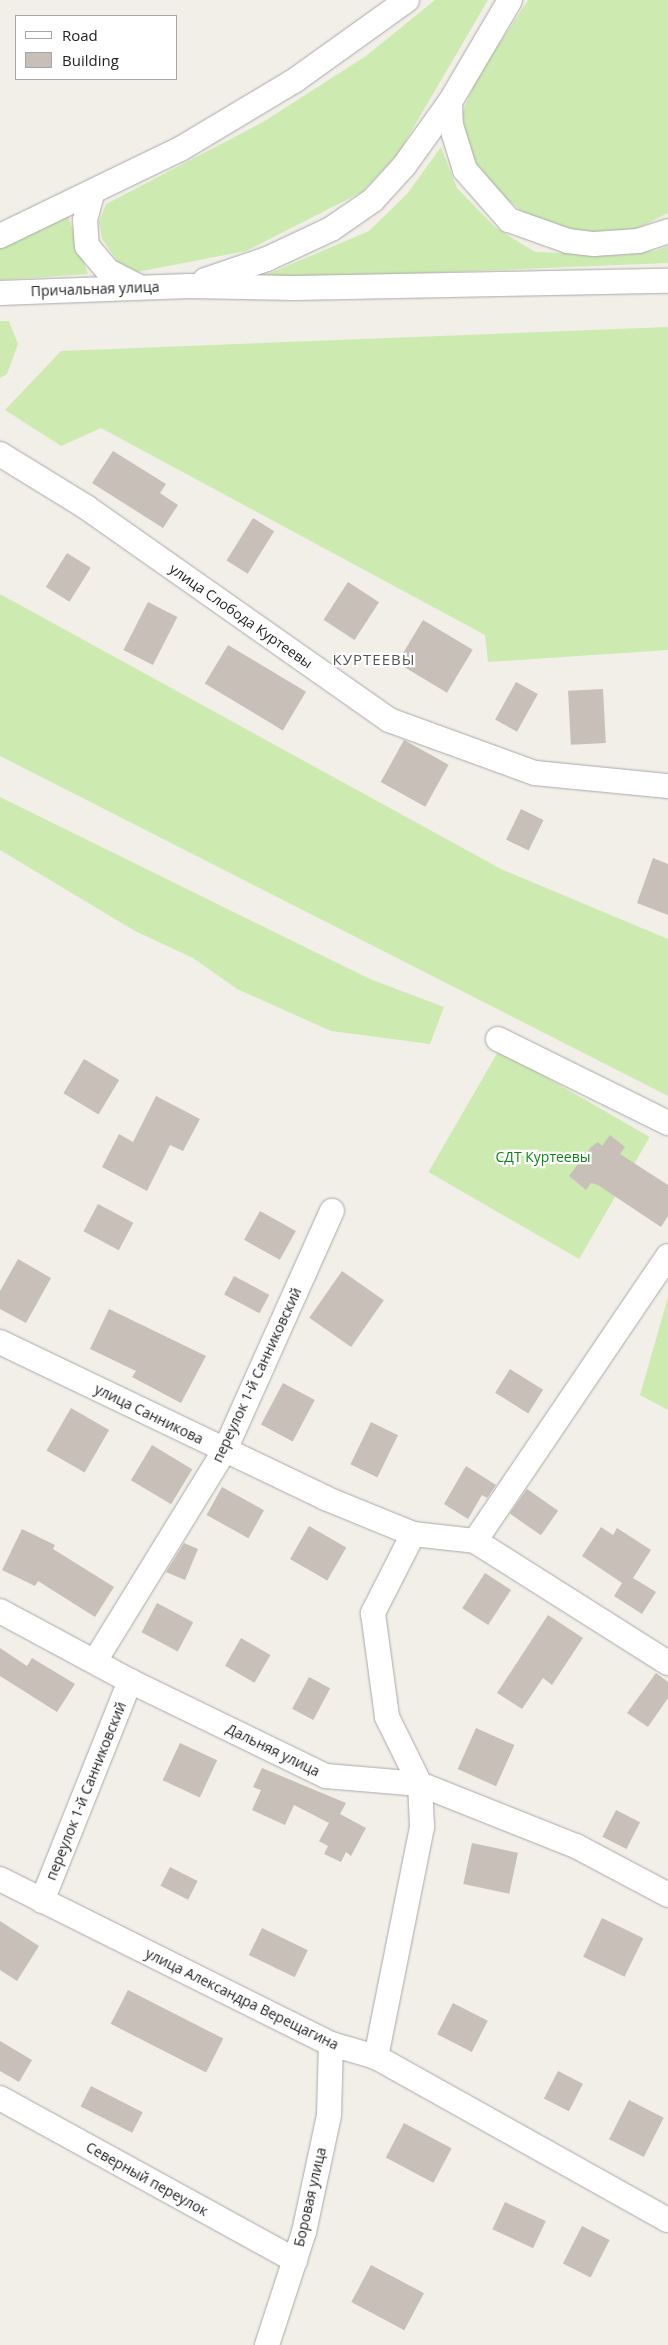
<!DOCTYPE html>
<meta charset="utf-8">
<style>
body{margin:0}
#map{position:relative;width:668px;height:2345px;overflow:hidden;background:#f2efe9;font-family:"Open Sans",sans-serif}
div>[style]{position:absolute}
.grass>*{inset:0;background:#cdebb0;transform-origin:0 0}
.building>*{inset:0;background:#c7bfb8;transform-origin:0 0}
.roads{filter:drop-shadow(0 0 1px #a9a9a9) drop-shadow(0 0 1px #a9a9a9)}
.minor>*{height:24px;margin:-12px;padding:0 12px;transform-origin:12px;border-radius:12px;background:#fff}
span{translate:-50% -50%;white-space:nowrap;text-align:center;line-height:1.15;-webkit-text-stroke:4.5px #fff;paint-order:stroke}
.street-label{font-size:14px;color:#222}
.park-label{font-size:14px;color:#0c8416}
.neighbourhood-label{font-size:15px;color:#555;letter-spacing:1px}
.legend{position:absolute;left:15px;top:15px;width:162px;height:65px;box-sizing:border-box;background:#fff;border:1px solid #a7a7a7;margin:0;padding:6px 9px;list-style:none;font-size:15px;color:#222}
.legend li{display:flex;align-items:center;gap:10px;height:25px}
.legend b{width:25px;border:1px solid #a7a7a7}
</style>
<div id="map">
<div class="grass">
<div style="clip-path:polygon(435px 0,488px 0,398px 154px,362px 192px,246px 251px,137px 272px,119px 263px,102px 239px,99px 222px,106px 204px,263px 122px,366px 56px)"></div>
<div style="clip-path:polygon(528px 0,668px 0,668px 213px,631px 232px,590px 233px,552px 226px,520px 210px,486px 181px,468px 148px,462px 113px,477px 78px)"></div>
<div style="clip-path:polygon(441px 147px,457px 188px,495px 227px,535px 252px,605px 254px,655px 251px,668px 246px,668px 263px,254px 280px,369px 231px,407px 194px)"></div>
<div style="clip-path:polygon(68px 216px,88px 274px,0 280px,0 246px)"></div>
<div style="clip-path:polygon(0 321px,9px 321px,18px 344px,7px 374px,0 378px)"></div>
<div style="clip-path:polygon(668px 327px,668px 650px,488px 662px,485px 635px,101px 428px,61px 446px,5px 410px,61px 351px)"></div>
<div style="clip-path:polygon(0 594px,501px 869px,668px 939px,668px 1096px,0 756px)"></div>
<div style="clip-path:polygon(0 797px,370px 979px,444px 1007px,430px 1044px,331px 1031px,237px 989px,193px 958px,135px 931px,0 850px)"></div>
<div style="left:499px;top:1050px;width:174px;height:141px;rotate:30deg"></div>
<div style="clip-path:polygon(668px 1297px,668px 1410px,640px 1395px)"></div>
</div>
<div class="building">
<div style="clip-path:polygon(113px 451px,166px 484px,160px 493px,178px 505px,163px 528px,92px 483px)"></div>
<div style="left:253px;top:518px;width:25px;height:50px;rotate:32deg"></div>
<div style="left:67px;top:553px;width:28px;height:40px;rotate:32deg"></div>
<div style="left:348px;top:582px;width:37px;height:45px;rotate:33deg"></div>
<div style="left:148px;top:602px;width:33px;height:54px;rotate:27deg"></div>
<div style="left:423px;top:620px;width:58px;height:50px;rotate:31deg"></div>
<div style="left:228px;top:645px;width:91px;height:45px;rotate:31deg"></div>
<div style="left:516px;top:682px;width:25px;height:43px;rotate:29deg"></div>
<div style="left:603px;top:689px;width:54px;height:35px;rotate:87deg"></div>
<div style="left:404px;top:740px;width:51px;height:48px;rotate:29deg"></div>
<div style="left:521px;top:809px;width:25px;height:34px;rotate:26deg"></div>
<div style="clip-path:polygon(653px 858px,668px 864px,668px 915px,637px 903px)"></div>
<div style="left:84px;top:1059px;width:41px;height:40px;rotate:31deg"></div>
<div style="clip-path:polygon(156px 1096px,200px 1119px,183px 1151px,170px 1145px,147px 1191px,102px 1167px,119px 1134px,133px 1142px)"></div>
<div style="clip-path:polygon(610px 1135px,625px 1147px,620px 1154px,668px 1185px,668px 1216px,661px 1227px,598px 1185px,591px 1183px,586px 1190px,569px 1176px,591px 1147px,598px 1142px,602px 1146px)"></div>
<div style="left:98px;top:1204px;width:40px;height:31px;rotate:28deg"></div>
<div style="left:260px;top:1211px;width:41px;height:33px;rotate:29deg"></div>
<div style="clip-path:polygon(18px 1259px,51px 1278px,26px 1323px,0 1309px,0 1291px)"></div>
<div style="left:342px;top:1271px;width:51px;height:57px;rotate:35deg"></div>
<div style="left:234px;top:1276px;width:40px;height:21px;rotate:28deg"></div>
<div style="clip-path:polygon(109px 1309px,206px 1356px,181px 1403px,132px 1377px,136px 1371px,90px 1349px)"></div>
<div style="left:510px;top:1369px;width:39px;height:28px;rotate:32deg"></div>
<div style="left:283px;top:1383px;width:36px;height:47px;rotate:28deg"></div>
<div style="left:71px;top:1408px;width:44px;height:49px;rotate:30deg"></div>
<div style="left:371px;top:1422px;width:30px;height:47px;rotate:26deg"></div>
<div style="left:152px;top:1445px;width:47px;height:41px;rotate:31deg"></div>
<div style="clip-path:polygon(466px 1466px,496px 1485px,487px 1498px,482px 1495px,468px 1519px,444px 1504px)"></div>
<div style="left:222px;top:1487px;width:48px;height:32px;rotate:29deg"></div>
<div style="left:527px;top:1489px;width:38px;height:30px;rotate:35deg"></div>
<div style="left:309px;top:1526px;width:43px;height:38px;rotate:30deg"></div>
<div style="clip-path:polygon(601px 1527px,613px 1535px,617px 1528px,651px 1550px,633px 1578px,656px 1592px,642px 1614px,614px 1596px,622px 1583px,582px 1556px)"></div>
<div style="clip-path:polygon(22px 1529px,55px 1545px,53px 1549px,114px 1587px,95px 1617px,38px 1581px,35px 1586px,2px 1570px)"></div>
<div style="clip-path:polygon(184px 1543px,198px 1549px,185px 1580px,166px 1572px)"></div>
<div style="left:485px;top:1573px;width:31px;height:42px;rotate:33deg"></div>
<div style="left:157px;top:1603px;width:41px;height:33px;rotate:28deg"></div>
<div style="clip-path:polygon(548px 1615px,583px 1638px,552px 1685px,543px 1678px,522px 1709px,497px 1693px)"></div>
<div style="left:241px;top:1638px;width:34px;height:32px;rotate:30deg"></div>
<div style="clip-path:polygon(0 1648px,27px 1666px,32px 1658px,75px 1684px,57px 1712px,0 1676px)"></div>
<div style="clip-path:polygon(656px 1673px,668px 1682px,668px 1698px,648px 1727px,627px 1713px)"></div>
<div style="left:309px;top:1677px;width:24px;height:36px;rotate:28deg"></div>
<div style="left:476px;top:1728px;width:42px;height:45px;rotate:24deg"></div>
<div style="left:180px;top:1743px;width:41px;height:41px;rotate:25deg"></div>
<div style="clip-path:polygon(262px 1768px,346px 1803px,340px 1814px,366px 1828px,351px 1856px,346px 1852px,341px 1862px,324px 1854px,328px 1846px,319px 1841px,329px 1823px,294px 1805px,285px 1825px,252px 1810px,261px 1790px,253px 1787px)"></div>
<div style="left:616px;top:1810px;width:27px;height:30px;rotate:27deg"></div>
<div style="left:472px;top:1843px;width:47px;height:42px;rotate:12deg"></div>
<div style="left:170px;top:1867px;width:31px;height:21px;rotate:27deg"></div>
<div style="left:602px;top:1918px;width:46px;height:43px;rotate:26deg"></div>
<div style="clip-path:polygon(0 1921px,39px 1946px,17px 1981px,0 1970px)"></div>
<div style="left:262px;top:1928px;width:51px;height:30px;rotate:26deg"></div>
<div style="left:128px;top:1990px;width:107px;height:38px;rotate:27deg"></div>
<div style="left:453px;top:2003px;width:39px;height:35px;rotate:27deg"></div>
<div style="clip-path:polygon(0 2041px,32px 2060px,19px 2082px,0 2071px)"></div>
<div style="left:558px;top:2071px;width:28px;height:31px;rotate:27deg"></div>
<div style="left:91px;top:2086px;width:58px;height:23px;rotate:27deg"></div>
<div style="left:629px;top:2100px;width:39px;height:44px;rotate:27deg"></div>
<div style="left:404px;top:2123px;width:54px;height:39px;rotate:28deg"></div>
<div style="left:505px;top:2202px;width:45px;height:30px;rotate:25deg"></div>
<div style="left:582px;top:2226px;width:31px;height:42px;rotate:27deg"></div>
<div style="left:371px;top:2265px;width:60px;height:42px;rotate:28deg"></div>
</div>
<div class="roads">
<div class="minor">
<div style="left:450px;top:102px;width:23px;rotate:88deg"></div>
<div style="left:451px;top:125px;width:47px;rotate:72.7deg"></div>
<div style="left:465px;top:170px;width:67px;rotate:48.7deg"></div>
<div style="left:509px;top:220px;width:63px;rotate:19.6deg"></div>
<div style="left:568px;top:241px;width:26px;rotate:7deg"></div>
<div style="left:594px;top:244px;width:44px;rotate:-3.9deg"></div>
<div style="left:638px;top:241px;width:32px;rotate:-18deg"></div>
<div style="left:92px;top:194px;width:27px;rotate:105deg"></div>
<div style="left:85px;top:220px;width:26px;rotate:86deg"></div>
<div style="left:87px;top:246px;width:33px;rotate:50deg"></div>
<div style="left:108px;top:271px;width:33px;rotate:27deg"></div>
<div style="left:0;top:236px;width:202px;rotate:-25.8deg"></div>
<div style="left:182px;top:148px;width:131px;rotate:-30.9deg"></div>
<div style="left:294px;top:81px;width:139px;rotate:-35.6deg"></div>
<div style="left:205px;top:280px;width:65px;rotate:-18.7deg"></div>
<div style="left:267px;top:259px;width:71px;rotate:-25.1deg"></div>
<div style="left:331px;top:229px;width:51px;rotate:-34.6deg"></div>
<div style="left:373px;top:200px;width:46px;rotate:-47.6deg"></div>
<div style="left:404px;top:166px;width:79px;rotate:-54.3deg"></div>
<div style="left:450px;top:102px;width:118px;rotate:-59.5deg"></div>
<div style="left:0;top:293px;width:189px;rotate:-2.1deg"></div>
<div style="left:189px;top:286px;width:105px;rotate:1.1deg"></div>
<div style="left:294px;top:288px;width:374px;rotate:-1.1deg"></div>
<div style="left:0;top:454px;width:101px;rotate:31.6deg"></div>
<div style="left:86px;top:507px;width:370px;rotate:35.1deg"></div>
<div style="left:389px;top:720px;width:155px;rotate:20deg"></div>
<div style="left:535px;top:773px;width:134px;rotate:5.6deg"></div>
<div style="left:498px;top:1039px;width:190px;rotate:26.3deg"></div>
<div style="left:0;top:1342px;width:361px;rotate:25.6deg"></div>
<div style="left:325px;top:1498px;width:95px;rotate:22.2deg"></div>
<div style="left:413px;top:1534px;width:89px;rotate:116.9deg"></div>
<div style="left:373px;top:1613px;width:105px;rotate:82.3deg"></div>
<div style="left:387px;top:1717px;width:75px;rotate:63.8deg"></div>
<div style="left:420px;top:1784px;width:43px;rotate:87.3deg"></div>
<div style="left:422px;top:1827px;width:235px;rotate:101.3deg"></div>
<div style="left:413px;top:1534px;width:62px;rotate:6.4deg"></div>
<div style="left:475px;top:1541px;width:228px;rotate:32.3deg"></div>
<div style="left:475px;top:1541px;width:344px;rotate:-55.9deg"></div>
<div style="left:0;top:1611px;width:148px;rotate:28.3deg"></div>
<div style="left:130px;top:1681px;width:218px;rotate:25.9deg"></div>
<div style="left:326px;top:1776px;width:94px;rotate:4.9deg"></div>
<div style="left:420px;top:1784px;width:168px;rotate:21.7deg"></div>
<div style="left:576px;top:1846px;width:104px;rotate:28deg"></div>
<div style="left:95px;top:1661px;width:248px;rotate:-58.4deg"></div>
<div style="left:225px;top:1450px;width:262px;rotate:-65.9deg"></div>
<div style="left:0;top:1879px;width:370px;rotate:26.5deg"></div>
<div style="left:331px;top:2044px;width:47px;rotate:16.1deg"></div>
<div style="left:376px;top:2057px;width:334px;rotate:29.2deg"></div>
<div style="left:42px;top:1901px;width:237px;rotate:-68.2deg"></div>
<div style="left:0;top:2098px;width:337px;rotate:28.8deg"></div>
<div style="left:267px;top:2345px;width:119px;rotate:-71.9deg"></div>
<div style="left:304px;top:2232px;width:120px;rotate:-77.9deg"></div>
<div style="left:329px;top:2115px;width:71px;rotate:-88.4deg"></div>
</div>
</div>
<div class="street-label">
<span style="left:95px;top:289px;rotate:-2deg">Причальная улица</span>
<span style="left:241px;top:616px;rotate:35deg">улица Слобода Куртеевы</span>
<span style="left:257px;top:1375px;rotate:-65deg">переулок 1-й Санниковский</span>
<span style="left:149px;top:1414px;rotate:26deg">улица Санникова</span>
<span style="left:273px;top:1750px;rotate:26deg">Дальняя улица</span>
<span style="left:86px;top:1791px;rotate:-68deg">переулок 1-й Санниковский</span>
<span style="left:242px;top:1999px;rotate:26deg">улица Александра Верещагина</span>
<span style="left:147px;top:2179px;rotate:29deg">Северный переулок</span>
<span style="left:310px;top:2197px;rotate:-77deg">Боровая улица</span>
</div>
<div class="park-label">
<span style="left:543px;top:1157px">СДТ Куртеевы</span>
</div>
<div class="neighbourhood-label">
<span style="left:374px;top:660px">КУРТЕЕВЫ</span>
</div>
<ul class="legend">
<li><b style="height:6px;background:#fff"></b>Road</li>
<li><b style="height:14px;background:#c7bfb8"></b>Building</li>
</ul>
</div>
